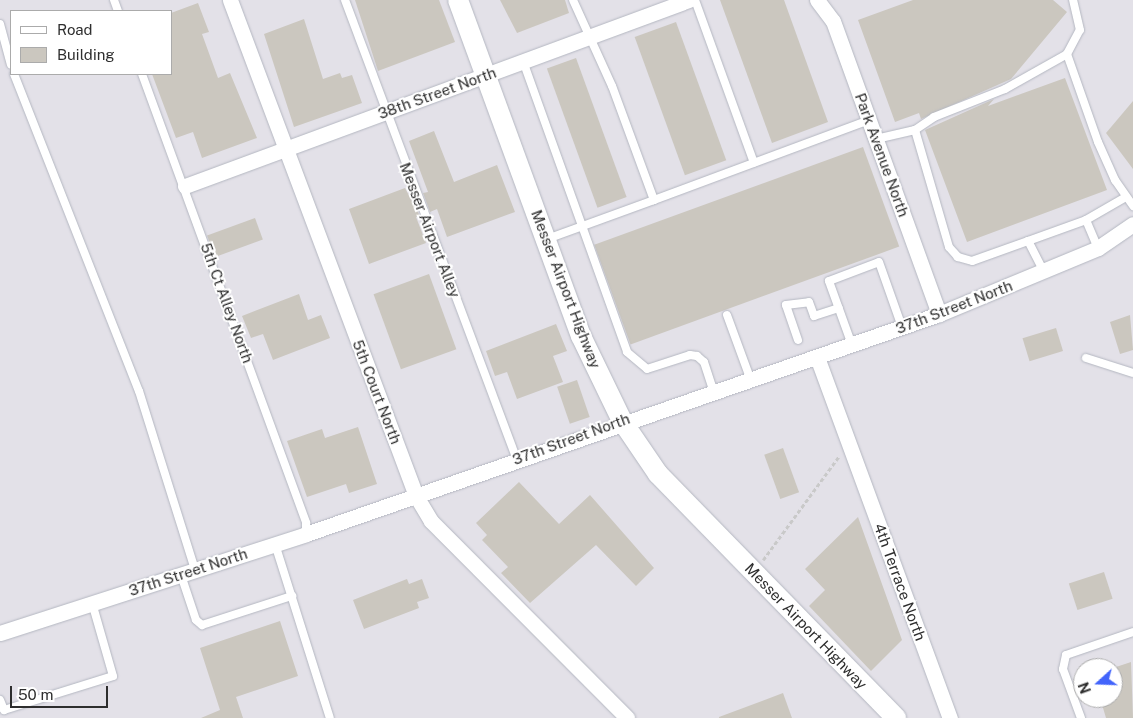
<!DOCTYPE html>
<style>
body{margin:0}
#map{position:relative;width:1133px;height:718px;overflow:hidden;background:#efe9e1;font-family:"Public Sans",sans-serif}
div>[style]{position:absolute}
.industrial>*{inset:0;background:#e3e1e8}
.building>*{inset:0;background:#cbc7bf;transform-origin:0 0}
.path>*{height:2.5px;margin-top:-1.25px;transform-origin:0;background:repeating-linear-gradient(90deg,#c9c9c9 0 4px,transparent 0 6.5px)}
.roads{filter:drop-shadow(0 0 1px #b4b7c1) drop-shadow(0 0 1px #b4b7c1)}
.lane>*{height:8px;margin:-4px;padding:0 4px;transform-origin:4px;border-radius:4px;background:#fff}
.street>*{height:15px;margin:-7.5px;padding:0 7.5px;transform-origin:7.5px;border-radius:7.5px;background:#fff}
.secondary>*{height:20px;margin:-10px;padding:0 10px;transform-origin:10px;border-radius:10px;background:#fff}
span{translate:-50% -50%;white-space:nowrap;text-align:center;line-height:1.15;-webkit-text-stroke:4px #fff;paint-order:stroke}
.street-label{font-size:15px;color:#2e2e2e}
.legend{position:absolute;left:10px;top:10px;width:162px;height:65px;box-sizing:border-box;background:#fff;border:1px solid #ababab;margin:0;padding:6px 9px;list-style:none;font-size:15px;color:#2e2e2e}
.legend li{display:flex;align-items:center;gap:10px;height:25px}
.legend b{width:25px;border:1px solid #ababab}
.north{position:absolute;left:1073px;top:658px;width:50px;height:50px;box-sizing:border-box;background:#fff;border:1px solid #ababab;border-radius:50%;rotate:250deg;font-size:14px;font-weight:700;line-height:20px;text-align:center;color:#2e2e2e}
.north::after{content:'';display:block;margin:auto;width:18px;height:22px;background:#4264fb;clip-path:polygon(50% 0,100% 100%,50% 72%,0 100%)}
.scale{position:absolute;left:10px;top:686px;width:98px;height:22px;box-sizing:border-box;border:2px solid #2e2e2e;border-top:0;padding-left:6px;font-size:15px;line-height:18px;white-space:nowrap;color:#2e2e2e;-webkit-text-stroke:4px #fff;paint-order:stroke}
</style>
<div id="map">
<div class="industrial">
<div style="clip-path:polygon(evenodd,0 0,1133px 0,1133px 718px,0 718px,0 0,11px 11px,171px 11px,171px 74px,11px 74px,11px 11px,0 0,1083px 668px,1113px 668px,1113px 698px,1083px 698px,1083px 668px)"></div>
</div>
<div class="building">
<div style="clip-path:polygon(355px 0,439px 0,455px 42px,378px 71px)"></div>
<div style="clip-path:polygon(500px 0,565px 0,569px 13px,517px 33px)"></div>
<div style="clip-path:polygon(720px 0,784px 0,828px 122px,772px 143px)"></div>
<div style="clip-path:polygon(913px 0,1053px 0,1067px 12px,1011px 79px,921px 119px,919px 113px,895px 122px,858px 20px)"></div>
<div style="clip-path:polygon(198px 3px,209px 32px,202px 34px,218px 78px,230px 73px,257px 138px,202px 158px,193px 132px,176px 138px,152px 74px,171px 74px,171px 13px)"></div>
<div style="clip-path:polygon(304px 19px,323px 79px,340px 73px,342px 78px,352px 75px,362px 103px,294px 127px,264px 34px)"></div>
<div style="left:676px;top:22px;width:147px;height:44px;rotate:70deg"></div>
<div style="left:576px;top:58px;width:148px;height:31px;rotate:70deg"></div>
<div style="clip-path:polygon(1065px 78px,1107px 190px,967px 242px,925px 130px,994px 99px,988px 106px)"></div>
<div style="clip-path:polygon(1133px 101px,1133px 169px,1106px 133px)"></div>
<div style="clip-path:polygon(434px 131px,454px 182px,497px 165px,515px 212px,447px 237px,437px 209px,430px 212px,423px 193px,428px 192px,409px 141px)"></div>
<div style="left:863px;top:147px;width:106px;height:286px;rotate:70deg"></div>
<div style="clip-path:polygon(405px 188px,420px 216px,416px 217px,426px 243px,369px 264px,349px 209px)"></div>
<div style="left:255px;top:218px;width:23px;height:51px;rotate:70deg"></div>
<div style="left:429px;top:274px;width:80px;height:59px;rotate:70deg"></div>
<div style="clip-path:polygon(299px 294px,308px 320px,321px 315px,330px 338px,273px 360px,263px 334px,251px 338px,242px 316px)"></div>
<div style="clip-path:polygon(1130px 315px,1133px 350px,1120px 354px,1110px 322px)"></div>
<div style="clip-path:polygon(556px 324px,567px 351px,553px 356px,563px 382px,517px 399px,507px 372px,495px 376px,486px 351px)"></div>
<div style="left:1056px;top:328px;width:24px;height:35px;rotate:73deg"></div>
<div style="left:577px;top:380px;width:39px;height:21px;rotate:71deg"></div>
<div style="clip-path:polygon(358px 427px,377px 484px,349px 493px,346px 484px,307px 497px,287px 441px,322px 429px,325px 438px)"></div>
<div style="left:783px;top:448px;width:47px;height:20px;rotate:70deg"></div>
<div style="clip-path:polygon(519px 482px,559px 524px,590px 495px,654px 568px,636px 586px,596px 545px,530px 603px,501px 573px,508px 567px,482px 540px,487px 535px,476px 523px)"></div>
<div style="clip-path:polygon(858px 517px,902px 640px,871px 671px,809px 606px,825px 590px,805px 569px)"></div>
<div style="left:1104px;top:572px;width:28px;height:37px;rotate:72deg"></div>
<div style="clip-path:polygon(407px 579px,409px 584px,422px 579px,429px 598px,417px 602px,419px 608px,364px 629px,353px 600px)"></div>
<div style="clip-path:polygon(280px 621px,298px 676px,236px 697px,243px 718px,201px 718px,220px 710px,200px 648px)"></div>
<div style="clip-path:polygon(1131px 662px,1133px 718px,1106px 718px,1101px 701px,1113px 698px,1113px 668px)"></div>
<div style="clip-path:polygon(783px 693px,792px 718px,719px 718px,719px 717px)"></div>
</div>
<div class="path">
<div style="left:763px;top:560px;width:129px;rotate:-53.8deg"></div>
</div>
<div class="roads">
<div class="lane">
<div style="left:114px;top:0;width:12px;rotate:70deg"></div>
<div style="left:345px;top:0;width:490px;rotate:69.5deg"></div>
<div style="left:695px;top:0;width:173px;rotate:70.1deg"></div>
<div style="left:0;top:24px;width:42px;rotate:75deg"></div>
<div style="left:1067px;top:54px;width:27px;rotate:-62deg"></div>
<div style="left:1080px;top:30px;width:31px;rotate:-103deg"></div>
<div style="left:523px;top:61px;width:309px;rotate:70.3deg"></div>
<div style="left:627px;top:352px;width:26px;rotate:40deg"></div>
<div style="left:647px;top:369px;width:45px;rotate:-18deg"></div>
<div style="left:690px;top:355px;width:7px;rotate:8deg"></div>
<div style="left:697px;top:356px;width:9px;rotate:41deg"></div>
<div style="left:704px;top:362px;width:29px;rotate:72deg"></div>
<div style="left:14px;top:74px;width:341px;rotate:68.5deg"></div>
<div style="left:139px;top:391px;width:188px;rotate:72.6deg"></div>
<div style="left:142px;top:74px;width:478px;rotate:69.9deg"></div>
<div style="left:306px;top:523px;width:11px;rotate:90deg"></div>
<div style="left:876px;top:139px;width:40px;rotate:-13deg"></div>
<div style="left:654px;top:200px;width:229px;rotate:-20.4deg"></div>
<div style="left:1086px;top:220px;width:46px;rotate:-29.9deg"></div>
<div style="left:547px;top:239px;width:114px;rotate:-20deg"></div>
<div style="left:654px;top:200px;width:121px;rotate:-110.2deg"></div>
<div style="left:612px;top:86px;width:94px;rotate:-114.4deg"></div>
<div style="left:1028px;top:241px;width:62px;rotate:-19.9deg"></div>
<div style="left:1086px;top:220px;width:30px;rotate:67deg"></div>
<div style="left:1044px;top:272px;width:35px;rotate:-117deg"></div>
<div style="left:1028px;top:241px;width:59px;rotate:160.3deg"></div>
<div style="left:972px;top:261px;width:15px;rotate:-164deg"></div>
<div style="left:958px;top:257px;width:13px;rotate:-132deg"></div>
<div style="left:949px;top:247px;width:122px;rotate:-106.2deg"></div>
<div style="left:915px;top:130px;width:23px;rotate:-34deg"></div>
<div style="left:934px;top:117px;width:76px;rotate:-21.5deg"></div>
<div style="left:1005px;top:89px;width:71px;rotate:-29.4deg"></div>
<div style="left:1067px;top:54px;width:93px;rotate:70.6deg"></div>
<div style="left:1098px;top:142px;width:42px;rotate:65.9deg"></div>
<div style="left:1115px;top:180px;width:32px;rotate:55deg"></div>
<div style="left:727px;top:315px;width:67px;rotate:69.9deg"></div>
<div style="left:798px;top:340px;width:37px;rotate:-109deg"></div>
<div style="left:786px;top:305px;width:23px;rotate:-7deg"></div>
<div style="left:809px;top:302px;width:15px;rotate:70deg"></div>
<div style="left:814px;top:316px;width:26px;rotate:-18deg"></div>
<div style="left:852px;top:345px;width:68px;rotate:-109.8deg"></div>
<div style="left:829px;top:281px;width:53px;rotate:-20.8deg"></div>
<div style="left:879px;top:262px;width:69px;rotate:70.5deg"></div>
<div style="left:1086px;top:358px;width:49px;rotate:17.7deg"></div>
<div style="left:275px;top:544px;width:182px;rotate:72.5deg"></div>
<div style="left:181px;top:575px;width:47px;rotate:71.6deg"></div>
<div style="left:196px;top:620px;width:8px;rotate:40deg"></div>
<div style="left:202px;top:625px;width:95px;rotate:-17.9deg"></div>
<div style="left:0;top:700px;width:11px;rotate:68deg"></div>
<div style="left:4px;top:710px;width:114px;rotate:-17.3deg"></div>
<div style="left:113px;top:676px;width:76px;rotate:-106deg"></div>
<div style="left:1081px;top:718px;width:52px;rotate:-110.2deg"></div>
<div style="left:1063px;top:669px;width:14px;rotate:-78deg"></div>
<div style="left:1066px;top:655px;width:71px;rotate:-18.9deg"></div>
</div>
<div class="street">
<div style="left:230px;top:0;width:530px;rotate:69.44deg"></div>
<div style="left:416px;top:496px;width:29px;rotate:59deg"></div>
<div style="left:431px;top:521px;width:278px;rotate:45.1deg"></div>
<div style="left:817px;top:0;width:26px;rotate:53deg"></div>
<div style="left:833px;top:21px;width:312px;rotate:70.1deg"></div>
<div style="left:185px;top:186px;width:537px;rotate:-20.26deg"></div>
<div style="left:817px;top:357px;width:385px;rotate:69.8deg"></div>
<div style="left:0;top:633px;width:322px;rotate:-17.9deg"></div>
<div style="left:306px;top:534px;width:670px;rotate:-19.16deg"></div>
<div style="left:939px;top:314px;width:172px;rotate:-22.5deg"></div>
<div style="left:1098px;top:248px;width:42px;rotate:-34.4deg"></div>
</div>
<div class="secondary">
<div style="left:458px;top:0;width:358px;rotate:69.9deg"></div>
<div style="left:581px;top:336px;width:94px;rotate:64.2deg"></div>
<div style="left:622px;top:421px;width:64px;rotate:55.8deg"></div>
<div style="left:658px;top:474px;width:341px;rotate:45.7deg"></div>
</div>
</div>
<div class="street-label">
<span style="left:437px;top:93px;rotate:-20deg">38th Street North</span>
<span style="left:882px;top:155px;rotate:70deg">Park Avenue North</span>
<span style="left:430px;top:230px;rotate:69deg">Messer Airport Alley</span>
<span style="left:566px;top:289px;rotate:69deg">Messer Airport Highway</span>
<span style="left:227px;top:303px;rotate:70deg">5th Ct Alley North</span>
<span style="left:954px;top:307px;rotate:-21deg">37th Street North</span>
<span style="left:377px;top:392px;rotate:69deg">5th Court North</span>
<span style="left:571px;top:439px;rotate:-20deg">37th Street North</span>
<span style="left:188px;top:572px;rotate:-18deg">37th Street North</span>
<span style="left:900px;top:582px;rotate:70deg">4th Terrace North</span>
<span style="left:806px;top:626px;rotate:46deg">Messer Airport Highway</span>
</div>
<ul class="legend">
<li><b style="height:6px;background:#fff"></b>Road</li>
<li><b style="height:14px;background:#cbc7bf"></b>Building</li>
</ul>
<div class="north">N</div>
<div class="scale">50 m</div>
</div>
